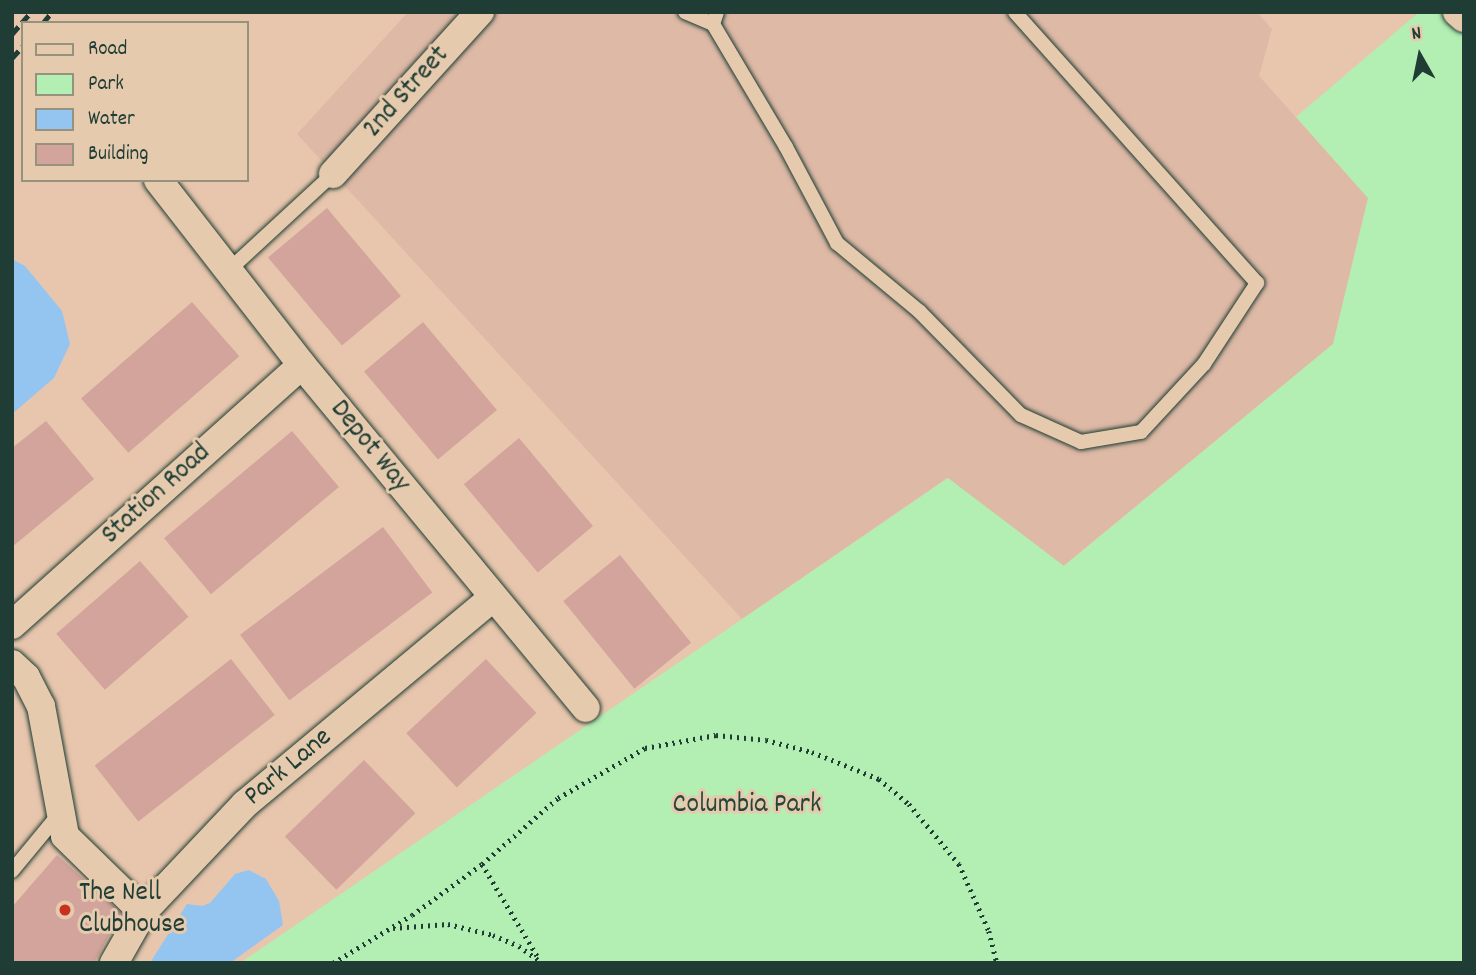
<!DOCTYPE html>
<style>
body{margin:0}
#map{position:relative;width:1476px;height:975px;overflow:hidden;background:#e8c6ad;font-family:Dekko,sans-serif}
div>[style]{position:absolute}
.built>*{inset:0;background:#deb9a6}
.green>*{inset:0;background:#b3eeb2}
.water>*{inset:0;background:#94c4f0}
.building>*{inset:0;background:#d3a49b;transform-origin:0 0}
.path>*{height:4.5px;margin-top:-2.25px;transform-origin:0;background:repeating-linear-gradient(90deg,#1f3d34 0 2px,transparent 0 7px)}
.roads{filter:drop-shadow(0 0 2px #1f3d34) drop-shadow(0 0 2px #1f3d34)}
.lane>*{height:14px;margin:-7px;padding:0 7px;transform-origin:7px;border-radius:7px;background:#e6caad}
.street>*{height:28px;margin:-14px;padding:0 14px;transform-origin:14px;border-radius:14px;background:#e6caad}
.rail>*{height:5px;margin-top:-2.5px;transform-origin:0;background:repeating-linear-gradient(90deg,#1f3d34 0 10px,transparent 0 15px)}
.dots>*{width:19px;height:19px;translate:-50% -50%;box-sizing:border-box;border:4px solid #e6caad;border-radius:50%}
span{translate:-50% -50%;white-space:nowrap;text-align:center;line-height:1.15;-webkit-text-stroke:6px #e6caad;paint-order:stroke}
.street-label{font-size:28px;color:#1f3d34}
.park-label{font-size:28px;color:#26463a}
.poi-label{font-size:28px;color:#1f3d34}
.left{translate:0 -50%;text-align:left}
.frame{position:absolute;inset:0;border:14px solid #1f3d34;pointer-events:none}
.legend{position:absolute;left:21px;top:21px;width:228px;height:161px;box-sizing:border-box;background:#e6caad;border:2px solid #96927d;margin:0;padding:9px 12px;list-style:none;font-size:21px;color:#1f3d34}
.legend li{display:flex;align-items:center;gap:14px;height:35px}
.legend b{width:35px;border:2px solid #96927d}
.north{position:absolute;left:1385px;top:21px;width:70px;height:70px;-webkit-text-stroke:5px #e6caad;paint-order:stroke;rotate:351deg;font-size:19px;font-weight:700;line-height:28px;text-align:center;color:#1f3d34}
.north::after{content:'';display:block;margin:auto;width:24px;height:32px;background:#1f3d34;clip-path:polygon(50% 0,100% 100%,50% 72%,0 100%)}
</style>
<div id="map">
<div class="built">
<div style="clip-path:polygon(408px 12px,1257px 12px,1272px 29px,1259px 76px,1368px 198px,1333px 344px,1063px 566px,947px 478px,742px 619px,297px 134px)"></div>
</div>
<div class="green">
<div style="clip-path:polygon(1419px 12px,1457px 12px,1464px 18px,1464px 963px,240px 963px,948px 478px,1064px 566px,1333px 344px,1368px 198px,1296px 117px)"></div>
</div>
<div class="water">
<div style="clip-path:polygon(12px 259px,25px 266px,62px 311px,70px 344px,54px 378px,12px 414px)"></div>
<div style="clip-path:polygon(249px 870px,266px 879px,279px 901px,283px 925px,230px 963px,150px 963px,187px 904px,202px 906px,210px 903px,235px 874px)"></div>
</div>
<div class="building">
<div style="left:327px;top:208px;width:115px;height:77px;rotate:50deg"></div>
<div style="left:192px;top:302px;width:72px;height:147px;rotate:49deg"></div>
<div style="left:423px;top:322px;width:115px;height:77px;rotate:50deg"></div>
<div style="clip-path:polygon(46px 421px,94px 479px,12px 547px,12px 448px)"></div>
<div style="left:292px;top:431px;width:73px;height:167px;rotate:50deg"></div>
<div style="left:519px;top:438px;width:115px;height:72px;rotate:50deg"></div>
<div style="left:383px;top:527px;width:82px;height:179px;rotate:53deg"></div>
<div style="left:620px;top:555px;width:113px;height:73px;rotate:51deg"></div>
<div style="left:140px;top:561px;width:74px;height:111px;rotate:49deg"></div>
<div style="left:231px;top:659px;width:71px;height:173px;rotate:52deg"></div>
<div style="left:486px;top:659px;width:74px;height:109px;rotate:47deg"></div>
<div style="left:364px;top:760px;width:74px;height:110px;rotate:46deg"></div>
<div style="clip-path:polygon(57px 855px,121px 913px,94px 963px,12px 963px,12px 907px)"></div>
</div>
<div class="path">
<div style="left:482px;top:864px;width:111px;rotate:59deg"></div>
<div style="left:393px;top:928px;width:55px;rotate:-4.2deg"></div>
<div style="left:448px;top:924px;width:46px;rotate:13.7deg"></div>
<div style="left:493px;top:935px;width:28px;rotate:23deg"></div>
<div style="left:519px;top:946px;width:26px;rotate:36deg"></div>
<div style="left:333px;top:963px;width:92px;rotate:-31.3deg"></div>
<div style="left:412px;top:915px;width:87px;rotate:-36.1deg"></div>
<div style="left:482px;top:864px;width:101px;rotate:-41deg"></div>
<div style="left:558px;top:798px;width:100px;rotate:-29.9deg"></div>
<div style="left:645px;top:748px;width:72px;rotate:-10.4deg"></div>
<div style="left:716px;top:735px;width:50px;rotate:5.7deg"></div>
<div style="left:766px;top:740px;width:48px;rotate:14.6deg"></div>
<div style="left:812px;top:752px;width:72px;rotate:21.9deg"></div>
<div style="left:879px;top:779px;width:39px;rotate:40deg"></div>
<div style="left:909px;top:804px;width:78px;rotate:50.2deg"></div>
<div style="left:959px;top:864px;width:73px;rotate:65.9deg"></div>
<div style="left:989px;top:931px;width:33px;rotate:76deg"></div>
</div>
<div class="roads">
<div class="lane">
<div style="left:685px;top:12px;width:30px;rotate:23deg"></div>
<div style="left:717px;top:12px;width:13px;rotate:108deg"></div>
<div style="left:713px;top:24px;width:143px;rotate:59.3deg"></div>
<div style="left:786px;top:147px;width:109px;rotate:62deg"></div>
<div style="left:837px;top:243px;width:107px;rotate:39.7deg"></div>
<div style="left:919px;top:311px;width:146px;rotate:45.6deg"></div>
<div style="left:1021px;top:415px;width:66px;rotate:24.2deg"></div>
<div style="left:1081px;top:442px;width:61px;rotate:-9.5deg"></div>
<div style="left:1141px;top:432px;width:93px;rotate:-47.2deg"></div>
<div style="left:1204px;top:364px;width:97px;rotate:-56.8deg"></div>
<div style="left:1257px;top:283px;width:363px;rotate:-131.8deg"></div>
<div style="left:229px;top:270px;width:142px;rotate:-42.7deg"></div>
<div style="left:12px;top:871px;width:75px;rotate:-50.4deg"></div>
</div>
<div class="street">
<div style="left:1457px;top:12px;width:9px;rotate:41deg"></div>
<div style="left:333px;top:174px;width:219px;rotate:-47.8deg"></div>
<div style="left:158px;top:180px;width:234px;rotate:52.1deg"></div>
<div style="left:302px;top:365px;width:445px;rotate:50.4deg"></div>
<div style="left:12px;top:625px;width:389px;rotate:-41.9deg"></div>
<div style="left:12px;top:664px;width:19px;rotate:43deg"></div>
<div style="left:26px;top:677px;width:33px;rotate:63deg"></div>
<div style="left:41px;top:706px;width:132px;rotate:79.5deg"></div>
<div style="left:65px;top:836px;width:109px;rotate:44.3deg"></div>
<div style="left:114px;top:963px;width:59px;rotate:-60.4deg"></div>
<div style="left:143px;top:912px;width:149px;rotate:-46.6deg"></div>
<div style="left:245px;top:804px;width:322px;rotate:-39.8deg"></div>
</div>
</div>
<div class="rail">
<div style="left:43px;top:23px;width:14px;rotate:-51deg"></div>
<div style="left:12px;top:34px;width:29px;rotate:-49deg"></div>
<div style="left:12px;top:58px;width:16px;rotate:-47deg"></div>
</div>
<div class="dots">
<div style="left:65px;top:910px;background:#c8321e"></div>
</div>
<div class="street-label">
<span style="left:407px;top:93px;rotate:-48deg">2nd Street</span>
<span style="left:369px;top:447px;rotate:51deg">Depot Way</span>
<span style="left:157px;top:495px;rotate:-42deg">Station Road</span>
<span style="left:289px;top:768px;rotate:-40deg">Park Lane</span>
</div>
<div class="park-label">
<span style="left:747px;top:806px">Columbia Park</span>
</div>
<div class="poi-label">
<span class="left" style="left:79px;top:910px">The Nell<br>Clubhouse</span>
</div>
<div class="frame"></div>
<ul class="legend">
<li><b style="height:9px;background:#e6caad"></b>Road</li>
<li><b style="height:19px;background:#b3eeb2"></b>Park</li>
<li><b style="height:19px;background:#94c4f0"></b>Water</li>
<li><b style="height:19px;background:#d3a49b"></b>Building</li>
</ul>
<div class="north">N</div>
</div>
